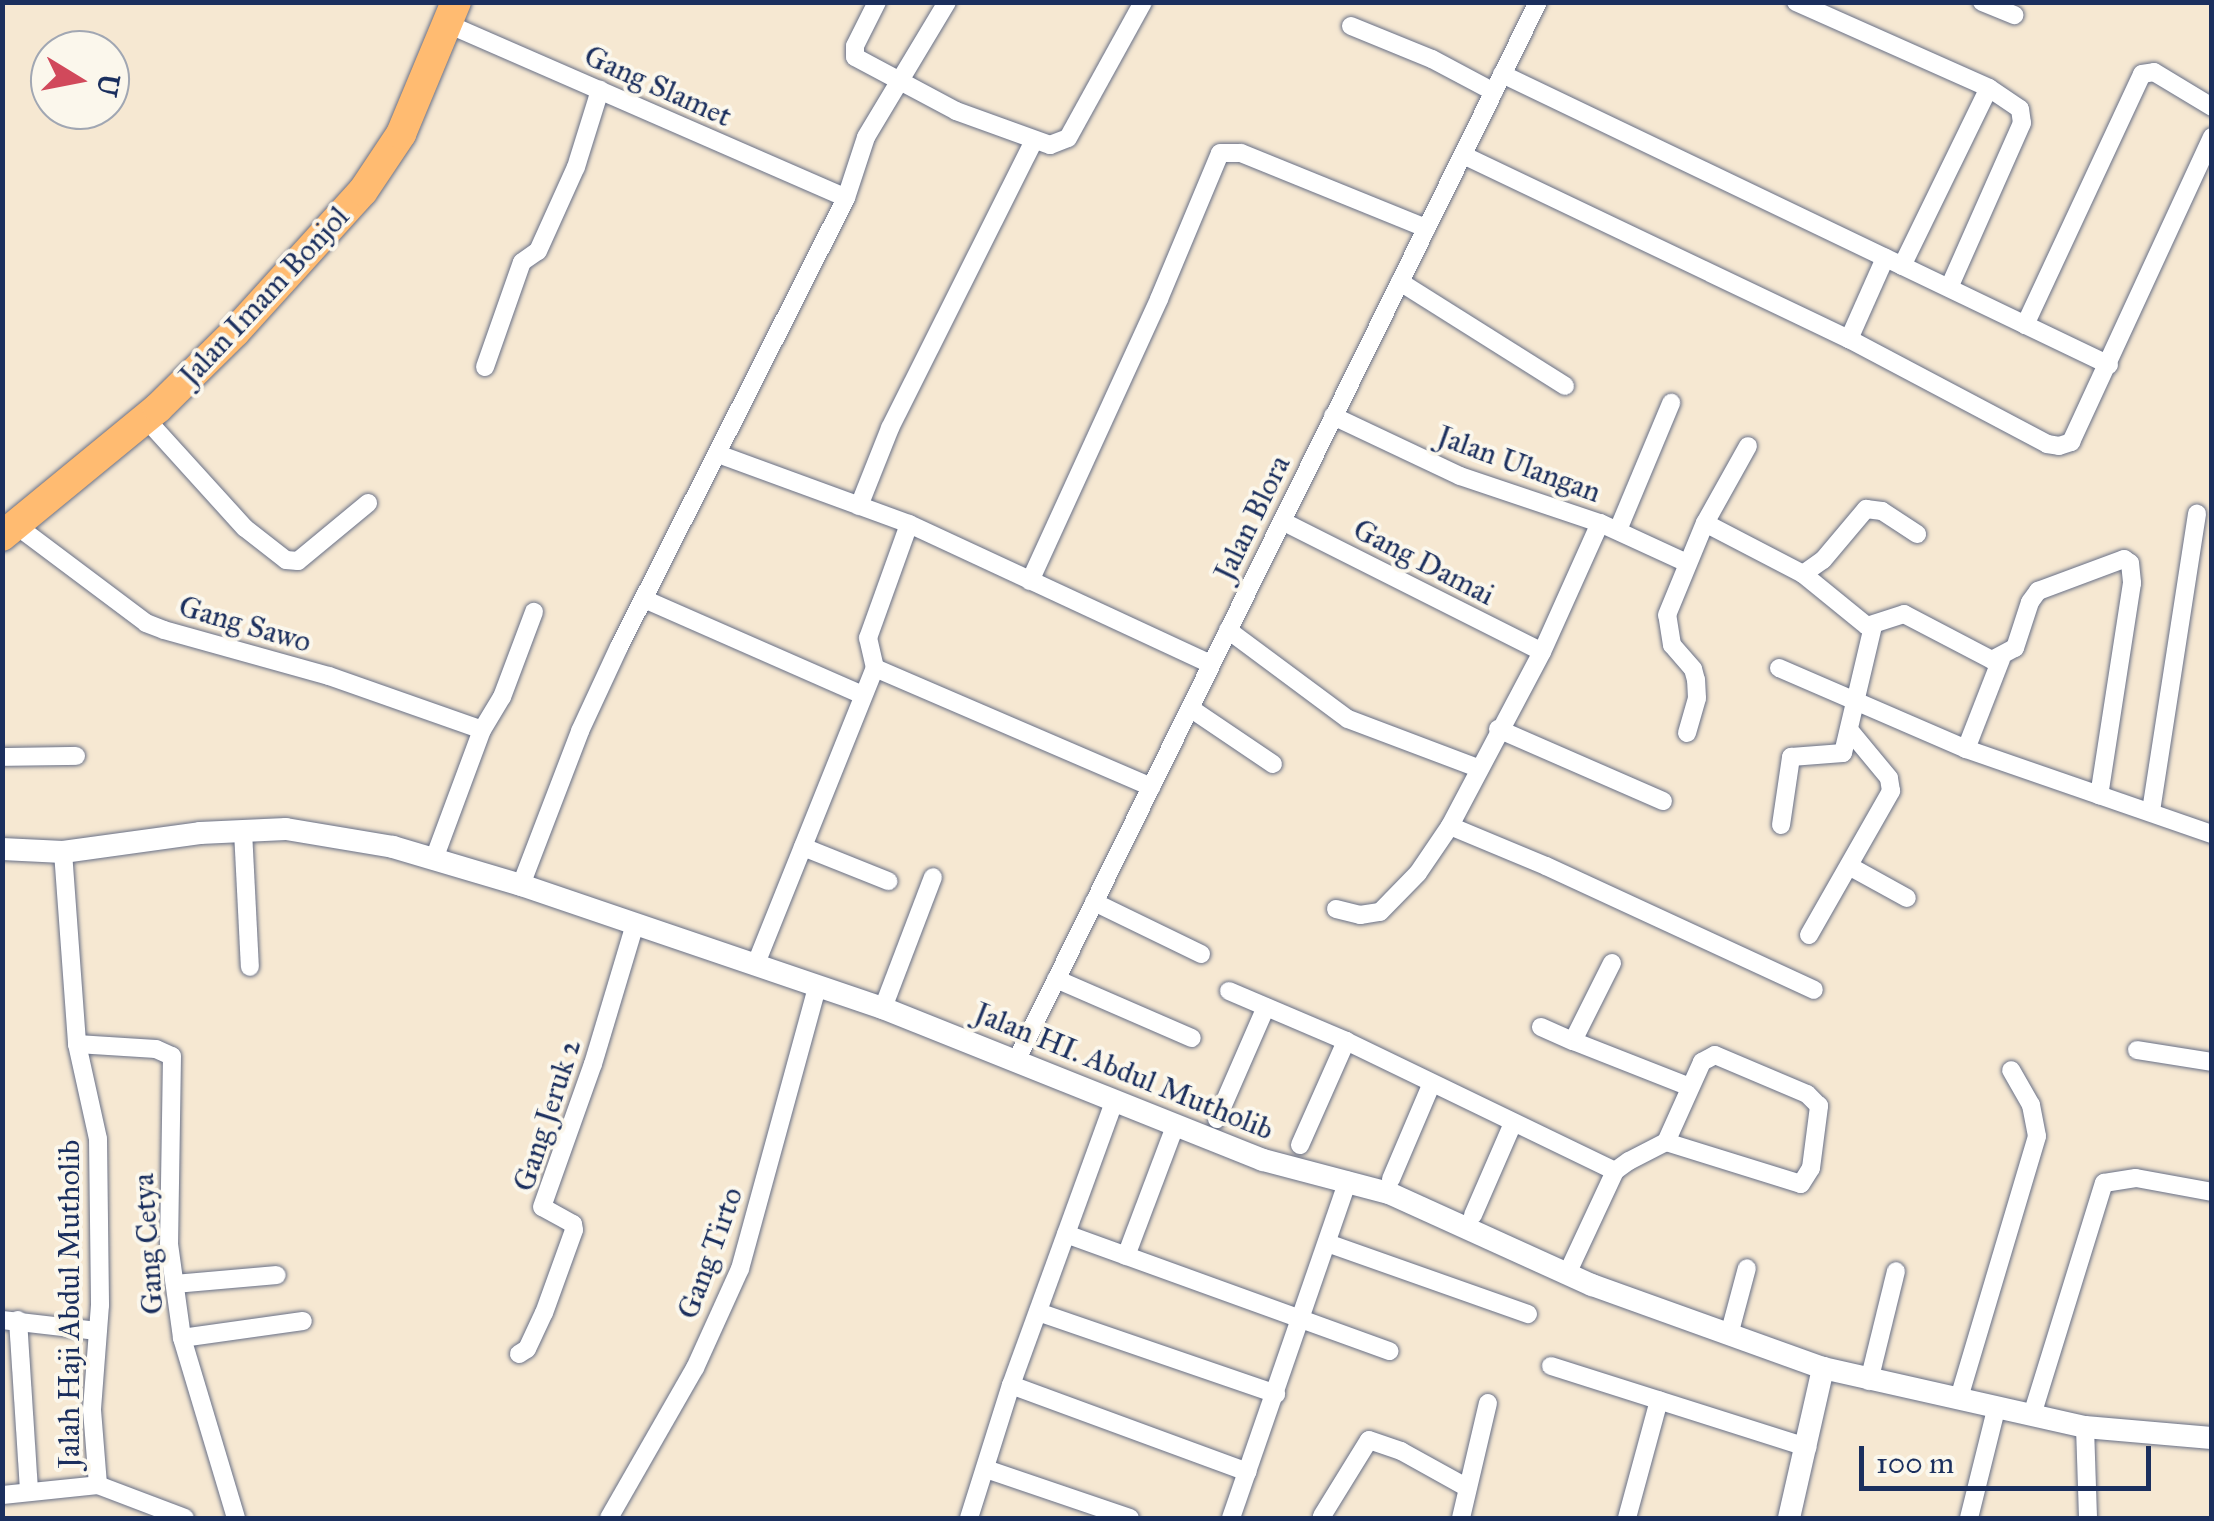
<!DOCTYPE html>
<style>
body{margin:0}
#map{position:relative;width:2214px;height:1521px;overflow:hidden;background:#f6e8d2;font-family:"IM FELL Great Primer",serif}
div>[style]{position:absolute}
.roads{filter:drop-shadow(0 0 2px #687087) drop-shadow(0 0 2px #687087)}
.minor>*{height:18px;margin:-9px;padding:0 9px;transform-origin:9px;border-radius:9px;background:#fff}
.tertiary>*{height:22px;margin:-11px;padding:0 11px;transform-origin:11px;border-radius:11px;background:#fff}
.trunk>*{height:30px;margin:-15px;padding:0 15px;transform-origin:15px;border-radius:15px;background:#ffbb71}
span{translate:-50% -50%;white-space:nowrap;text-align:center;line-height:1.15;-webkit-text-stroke:8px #fbf7ec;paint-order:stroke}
.street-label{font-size:30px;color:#1b2f5e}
.frame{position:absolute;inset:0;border:5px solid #1b2f5e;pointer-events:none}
.north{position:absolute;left:30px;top:30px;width:100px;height:100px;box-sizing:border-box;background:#fbf7ec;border:2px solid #a1a7b3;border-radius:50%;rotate:100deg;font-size:28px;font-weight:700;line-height:40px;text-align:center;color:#1b2f5e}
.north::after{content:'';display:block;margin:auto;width:35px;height:45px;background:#d1495b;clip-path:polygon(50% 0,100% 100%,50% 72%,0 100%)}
.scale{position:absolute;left:1859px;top:1446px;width:292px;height:45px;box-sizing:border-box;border:5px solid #1b2f5e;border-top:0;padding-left:12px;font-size:30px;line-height:35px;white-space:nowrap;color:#1b2f5e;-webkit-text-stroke:8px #fbf7ec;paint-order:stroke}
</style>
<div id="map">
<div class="roads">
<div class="minor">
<div style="left:877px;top:2px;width:49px;rotate:116.6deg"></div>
<div style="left:855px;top:46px;width:11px;rotate:90deg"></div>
<div style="left:855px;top:57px;width:115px;rotate:28.1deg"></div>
<div style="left:956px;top:111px;width:100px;rotate:19.9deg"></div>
<div style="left:1050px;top:145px;width:19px;rotate:-21deg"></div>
<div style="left:1068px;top:138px;width:155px;rotate:-61.1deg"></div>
<div style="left:1796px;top:2px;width:211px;rotate:24deg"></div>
<div style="left:1989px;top:88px;width:37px;rotate:34deg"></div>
<div style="left:2020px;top:109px;width:14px;rotate:82deg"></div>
<div style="left:2022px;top:123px;width:180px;rotate:113.9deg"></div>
<div style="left:1982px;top:2px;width:35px;rotate:22deg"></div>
<div style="left:448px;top:24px;width:434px;rotate:23.6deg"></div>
<div style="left:1351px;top:26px;width:87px;rotate:22.2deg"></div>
<div style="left:1432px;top:59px;width:70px;rotate:28deg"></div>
<div style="left:1502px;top:74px;width:673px;rotate:25.61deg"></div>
<div style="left:1463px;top:155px;width:428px;rotate:25.5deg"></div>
<div style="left:1849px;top:339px;width:224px;rotate:27.9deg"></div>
<div style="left:2047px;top:444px;width:12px;rotate:9deg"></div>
<div style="left:2059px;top:446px;width:13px;rotate:-18deg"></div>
<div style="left:2071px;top:442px;width:336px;rotate:-65.2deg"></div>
<div style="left:1902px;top:266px;width:198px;rotate:-64deg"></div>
<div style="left:1400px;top:282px;width:195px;rotate:32.2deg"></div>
<div style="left:2025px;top:325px;width:277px;rotate:-65deg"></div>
<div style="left:2142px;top:74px;width:12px;rotate:-9deg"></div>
<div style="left:2154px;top:72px;width:68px;rotate:31.1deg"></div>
<div style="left:1849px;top:339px;width:89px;rotate:-66deg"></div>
<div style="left:485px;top:367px;width:111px;rotate:-70.6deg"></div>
<div style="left:522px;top:262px;width:19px;rotate:-35deg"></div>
<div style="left:538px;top:251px;width:92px;rotate:-65.7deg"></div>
<div style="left:576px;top:167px;width:81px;rotate:-72.7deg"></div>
<div style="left:1333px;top:416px;width:140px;rotate:25.3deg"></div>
<div style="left:1460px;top:476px;width:148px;rotate:18.6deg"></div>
<div style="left:1600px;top:523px;width:96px;rotate:24.7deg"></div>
<div style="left:146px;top:419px;width:147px;rotate:47.8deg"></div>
<div style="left:245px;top:528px;width:52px;rotate:38deg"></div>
<div style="left:286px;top:560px;width:12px;rotate:5deg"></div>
<div style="left:298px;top:561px;width:91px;rotate:-39.6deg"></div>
<div style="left:718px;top:454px;width:203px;rotate:20.1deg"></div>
<div style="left:909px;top:524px;width:333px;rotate:24.9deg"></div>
<div style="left:859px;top:506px;width:84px;rotate:-68.3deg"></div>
<div style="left:890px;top:428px;width:321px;rotate:-63.4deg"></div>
<div style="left:1282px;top:521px;width:291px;rotate:26.7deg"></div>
<div style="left:1600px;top:523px;width:141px;rotate:114.2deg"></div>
<div style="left:1542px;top:652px;width:197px;rotate:117.9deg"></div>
<div style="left:1450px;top:826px;width:104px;rotate:22.6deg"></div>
<div style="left:1546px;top:866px;width:295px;rotate:24.8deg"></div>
<div style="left:1705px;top:523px;width:88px;rotate:-60.8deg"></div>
<div style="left:17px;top:526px;width:161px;rotate:36.9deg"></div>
<div style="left:146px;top:623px;width:19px;rotate:21deg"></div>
<div style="left:164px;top:630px;width:171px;rotate:15.6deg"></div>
<div style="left:329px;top:676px;width:162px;rotate:19.4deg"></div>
<div style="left:1618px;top:530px;width:138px;rotate:-67.3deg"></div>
<div style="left:1803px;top:574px;width:24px;rotate:-35deg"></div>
<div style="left:1823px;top:560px;width:67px;rotate:-49.9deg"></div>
<div style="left:1866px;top:509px;width:16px;rotate:7deg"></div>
<div style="left:1882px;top:511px;width:42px;rotate:33.3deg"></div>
<div style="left:1030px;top:581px;width:310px;rotate:-65.4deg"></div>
<div style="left:1159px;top:299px;width:158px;rotate:-67.3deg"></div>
<div style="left:1220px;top:153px;width:21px"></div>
<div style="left:1241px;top:153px;width:200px;rotate:22.1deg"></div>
<div style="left:644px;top:599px;width:239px;rotate:23.7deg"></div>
<div style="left:1228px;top:630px;width:149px;rotate:36.6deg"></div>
<div style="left:1348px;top:719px;width:139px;rotate:20.7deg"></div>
<div style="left:875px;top:668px;width:301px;rotate:23.3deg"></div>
<div style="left:1779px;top:668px;width:204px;rotate:23.4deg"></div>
<div style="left:1966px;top:749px;width:260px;rotate:19.1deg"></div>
<div style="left:1190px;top:708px;width:100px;rotate:34deg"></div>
<div style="left:1498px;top:729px;width:180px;rotate:23.6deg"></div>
<div style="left:1687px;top:733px;width:36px;rotate:-74deg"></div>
<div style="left:1697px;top:698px;width:18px;rotate:-93deg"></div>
<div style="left:1696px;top:680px;width:11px;rotate:-105deg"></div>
<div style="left:1693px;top:669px;width:32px;rotate:-131deg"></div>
<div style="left:1672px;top:645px;width:30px;rotate:-99deg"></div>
<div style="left:1667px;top:615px;width:100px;rotate:-67.6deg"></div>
<div style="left:1705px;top:523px;width:110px;rotate:27.5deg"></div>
<div style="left:1803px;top:574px;width:82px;rotate:39.1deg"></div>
<div style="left:1867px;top:626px;width:39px;rotate:-18deg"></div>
<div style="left:1904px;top:614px;width:99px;rotate:27.6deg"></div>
<div style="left:1992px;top:660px;width:26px;rotate:-28deg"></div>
<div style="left:2015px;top:648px;width:48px;rotate:-71.9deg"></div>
<div style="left:2030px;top:602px;width:14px;rotate:-54deg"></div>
<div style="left:2038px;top:591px;width:92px;rotate:-20.4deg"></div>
<div style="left:2124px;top:559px;width:7px;rotate:34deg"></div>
<div style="left:2130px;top:563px;width:20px;rotate:84deg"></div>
<div style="left:2132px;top:583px;width:215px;rotate:98.8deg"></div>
<div style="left:1966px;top:749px;width:97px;rotate:-68.7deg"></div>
<div style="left:2px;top:757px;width:74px;rotate:-0.8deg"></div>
<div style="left:2151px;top:811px;width:301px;rotate:-81.2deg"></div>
<div style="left:1781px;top:825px;width:69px;rotate:-81.6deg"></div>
<div style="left:1791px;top:757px;width:52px;rotate:-4.4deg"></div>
<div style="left:1843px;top:753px;width:130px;rotate:-76.7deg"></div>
<div style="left:243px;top:831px;width:136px;rotate:87.1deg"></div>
<div style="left:803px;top:847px;width:92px;rotate:21.8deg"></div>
<div style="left:63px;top:852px;width:193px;rotate:85.8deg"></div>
<div style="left:77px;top:1044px;width:97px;rotate:77.5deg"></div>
<div style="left:98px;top:1139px;width:166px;rotate:89.3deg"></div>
<div style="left:100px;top:1305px;width:105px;rotate:94.4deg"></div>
<div style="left:92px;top:1410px;width:75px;rotate:85.4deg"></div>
<div style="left:98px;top:1485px;width:93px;rotate:20.8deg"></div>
<div style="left:434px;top:859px;width:138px;rotate:-69.6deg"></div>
<div style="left:482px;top:730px;width:39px;rotate:-59deg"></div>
<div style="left:502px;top:697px;width:91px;rotate:-69.4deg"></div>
<div style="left:1849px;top:866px;width:66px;rotate:28.9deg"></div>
<div style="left:521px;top:885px;width:165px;rotate:-69deg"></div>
<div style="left:580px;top:731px;width:93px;rotate:-65.1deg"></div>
<div style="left:619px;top:647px;width:503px;rotate:-63.18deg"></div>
<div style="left:846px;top:198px;width:64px;rotate:-71.8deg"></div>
<div style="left:866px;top:137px;width:157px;rotate:-59deg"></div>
<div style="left:1094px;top:902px;width:119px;rotate:25.9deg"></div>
<div style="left:1336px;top:909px;width:25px;rotate:14deg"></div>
<div style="left:1360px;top:915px;width:20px;rotate:-9deg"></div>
<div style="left:1380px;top:912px;width:54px;rotate:-45.7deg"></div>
<div style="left:1418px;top:873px;width:57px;rotate:-55.8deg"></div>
<div style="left:1809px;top:935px;width:166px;rotate:-60.3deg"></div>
<div style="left:1891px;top:791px;width:13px;rotate:-99deg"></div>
<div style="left:1889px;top:778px;width:61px;rotate:-129.7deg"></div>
<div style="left:1612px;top:963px;width:87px;rotate:116.6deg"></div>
<div style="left:1573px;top:1041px;width:126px;rotate:21.5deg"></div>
<div style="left:755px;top:966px;width:321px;rotate:-68.1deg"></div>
<div style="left:875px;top:668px;width:31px;rotate:-103deg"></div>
<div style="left:868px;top:638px;width:121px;rotate:-70.2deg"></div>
<div style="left:1056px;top:979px;width:148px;rotate:23.5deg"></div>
<div style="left:1229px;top:991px;width:127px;rotate:23.1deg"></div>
<div style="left:1346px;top:1041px;width:299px;rotate:25.8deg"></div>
<div style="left:883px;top:1008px;width:140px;rotate:-69.1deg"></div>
<div style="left:1541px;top:1027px;width:35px;rotate:24deg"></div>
<div style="left:77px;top:1044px;width:79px;rotate:3.6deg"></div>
<div style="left:156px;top:1049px;width:17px;rotate:24deg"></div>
<div style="left:172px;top:1056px;width:188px;rotate:90.9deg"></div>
<div style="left:169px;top:1244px;width:95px;rotate:82.1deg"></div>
<div style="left:182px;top:1338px;width:188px;rotate:73.3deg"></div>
<div style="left:2137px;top:1050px;width:76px;rotate:9.1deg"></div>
<div style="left:1017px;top:1059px;width:1178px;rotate:-63.76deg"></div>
<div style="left:1217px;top:1119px;width:122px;rotate:-66.4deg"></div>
<div style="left:1300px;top:1145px;width:114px;rotate:-66.1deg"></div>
<div style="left:1391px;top:1179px;width:104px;rotate:-66.9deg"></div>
<div style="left:1473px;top:1215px;width:100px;rotate:-66.5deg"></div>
<div style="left:1066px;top:1234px;width:344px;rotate:19.9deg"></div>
<div style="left:1330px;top:1244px;width:210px;rotate:19.5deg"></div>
<div style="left:1126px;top:1256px;width:141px;rotate:-69.3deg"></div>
<div style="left:1567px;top:1274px;width:114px;rotate:-65deg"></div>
<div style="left:1615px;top:1171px;width:17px;rotate:-36deg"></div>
<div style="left:1629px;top:1161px;width:42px;rotate:-27.2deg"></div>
<div style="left:1666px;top:1142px;width:141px;rotate:17.3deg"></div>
<div style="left:1801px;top:1184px;width:19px;rotate:-58deg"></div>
<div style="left:1811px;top:1168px;width:63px;rotate:-82.6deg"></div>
<div style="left:1819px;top:1106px;width:17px;rotate:-135deg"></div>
<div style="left:1807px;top:1094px;width:100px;rotate:-157deg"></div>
<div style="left:1715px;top:1055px;width:15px;rotate:152deg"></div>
<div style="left:1702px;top:1062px;width:88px;rotate:114.2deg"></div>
<div style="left:175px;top:1284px;width:102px;rotate:-5deg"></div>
<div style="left:1038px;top:1312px;width:252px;rotate:19deg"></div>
<div style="left:2px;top:1320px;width:96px;rotate:6.6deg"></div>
<div style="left:18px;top:1320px;width:170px;rotate:86.3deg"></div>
<div style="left:1729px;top:1335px;width:69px;rotate:-75deg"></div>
<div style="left:182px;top:1338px;width:122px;rotate:-8deg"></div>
<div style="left:519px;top:1354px;width:9px;rotate:-32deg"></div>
<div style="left:527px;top:1349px;width:40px;rotate:-65deg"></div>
<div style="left:544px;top:1313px;width:88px;rotate:-70.1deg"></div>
<div style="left:574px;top:1230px;width:6px;rotate:-99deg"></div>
<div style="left:573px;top:1224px;width:35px;rotate:-151deg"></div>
<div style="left:542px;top:1207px;width:152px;rotate:-70.4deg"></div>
<div style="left:593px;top:1064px;width:146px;rotate:-73.3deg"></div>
<div style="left:1551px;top:1366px;width:269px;rotate:17.6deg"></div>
<div style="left:1869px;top:1381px;width:113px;rotate:-76.2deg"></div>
<div style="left:1011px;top:1385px;width:252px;rotate:20.2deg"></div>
<div style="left:1959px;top:1398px;width:273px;rotate:-73.4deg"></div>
<div style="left:2037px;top:1136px;width:32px;rotate:-101deg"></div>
<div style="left:2031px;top:1105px;width:40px;rotate:-119.7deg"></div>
<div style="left:2032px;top:1415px;width:243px;rotate:-72.8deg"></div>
<div style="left:2104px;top:1183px;width:32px;rotate:-9deg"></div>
<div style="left:2136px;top:1178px;width:77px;rotate:10.4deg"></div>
<div style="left:2085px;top:1427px;width:91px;rotate:88.1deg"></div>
<div style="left:986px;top:1469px;width:152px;rotate:18.8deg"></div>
<div style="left:2px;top:1495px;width:97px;rotate:-5.9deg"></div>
<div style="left:1322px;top:1516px;width:89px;rotate:-58.3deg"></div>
<div style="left:1369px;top:1440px;width:34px;rotate:19deg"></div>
<div style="left:1401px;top:1451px;width:74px;rotate:29deg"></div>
<div style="left:609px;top:1518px;width:173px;rotate:-60.2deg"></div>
<div style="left:695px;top:1368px;width:109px;rotate:-65.6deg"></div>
<div style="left:740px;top:1269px;width:292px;rotate:-74.7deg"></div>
<div style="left:969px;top:1518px;width:139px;rotate:-72.5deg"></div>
<div style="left:1011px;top:1385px;width:303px;rotate:-70deg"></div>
<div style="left:1231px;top:1518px;width:357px;rotate:-70.9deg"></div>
<div style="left:1461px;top:1518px;width:118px;rotate:-76.8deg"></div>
<div style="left:1627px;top:1518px;width:122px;rotate:-74.8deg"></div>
<div style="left:1969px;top:1518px;width:115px;rotate:-76deg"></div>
</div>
<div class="tertiary">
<div style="left:2px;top:849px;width:61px;rotate:2.8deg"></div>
<div style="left:63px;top:852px;width:138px;rotate:-7.9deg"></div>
<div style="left:200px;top:833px;width:86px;rotate:-2.7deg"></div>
<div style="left:286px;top:829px;width:109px;rotate:9.5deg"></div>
<div style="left:393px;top:847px;width:134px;rotate:16.5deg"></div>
<div style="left:521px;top:885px;width:382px;rotate:18.8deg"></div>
<div style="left:883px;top:1008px;width:409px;rotate:21.8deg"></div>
<div style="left:1263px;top:1160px;width:130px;rotate:14.7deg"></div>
<div style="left:1389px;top:1193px;width:223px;rotate:24.4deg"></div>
<div style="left:1592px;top:1285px;width:245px;rotate:19.8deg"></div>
<div style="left:1823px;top:1368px;width:269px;rotate:12.7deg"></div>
<div style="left:2085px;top:1427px;width:127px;rotate:5deg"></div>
<div style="left:1789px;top:1518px;width:154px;rotate:-77.2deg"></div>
</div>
<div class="trunk">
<div style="left:2px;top:536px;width:202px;rotate:-39.4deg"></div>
<div style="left:158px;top:408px;width:108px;rotate:-44.6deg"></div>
<div style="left:235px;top:332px;width:190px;rotate:-47.8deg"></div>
<div style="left:363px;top:191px;width:69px;rotate:-56.3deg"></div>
<div style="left:401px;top:134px;width:143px;rotate:-67.4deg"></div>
</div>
</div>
<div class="street-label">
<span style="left:658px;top:86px;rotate:24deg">Gang Slamet</span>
<span style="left:264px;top:296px;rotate:-47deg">Jalan Imam Bonjol</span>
<span style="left:1519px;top:464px;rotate:20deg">Jalan Ulangan</span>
<span style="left:1252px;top:518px;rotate:-64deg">Jalan Blora</span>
<span style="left:1424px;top:562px;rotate:27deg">Gang Damai</span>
<span style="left:245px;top:624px;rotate:16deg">Gang Sawo</span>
<span style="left:1124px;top:1071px;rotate:22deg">Jalan HI. Abdul Mutholib</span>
<span style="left:547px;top:1115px;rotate:-72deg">Gang Jeruk 2</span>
<span style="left:148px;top:1244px;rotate:-94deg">Gang Cetya</span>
<span style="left:710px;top:1253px;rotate:-70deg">Gang Tirto</span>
<span style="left:69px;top:1304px;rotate:-90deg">Jalah Haji Abdul Mutholib</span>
</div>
<div class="frame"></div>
<div class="north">U</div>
<div class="scale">100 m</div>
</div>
